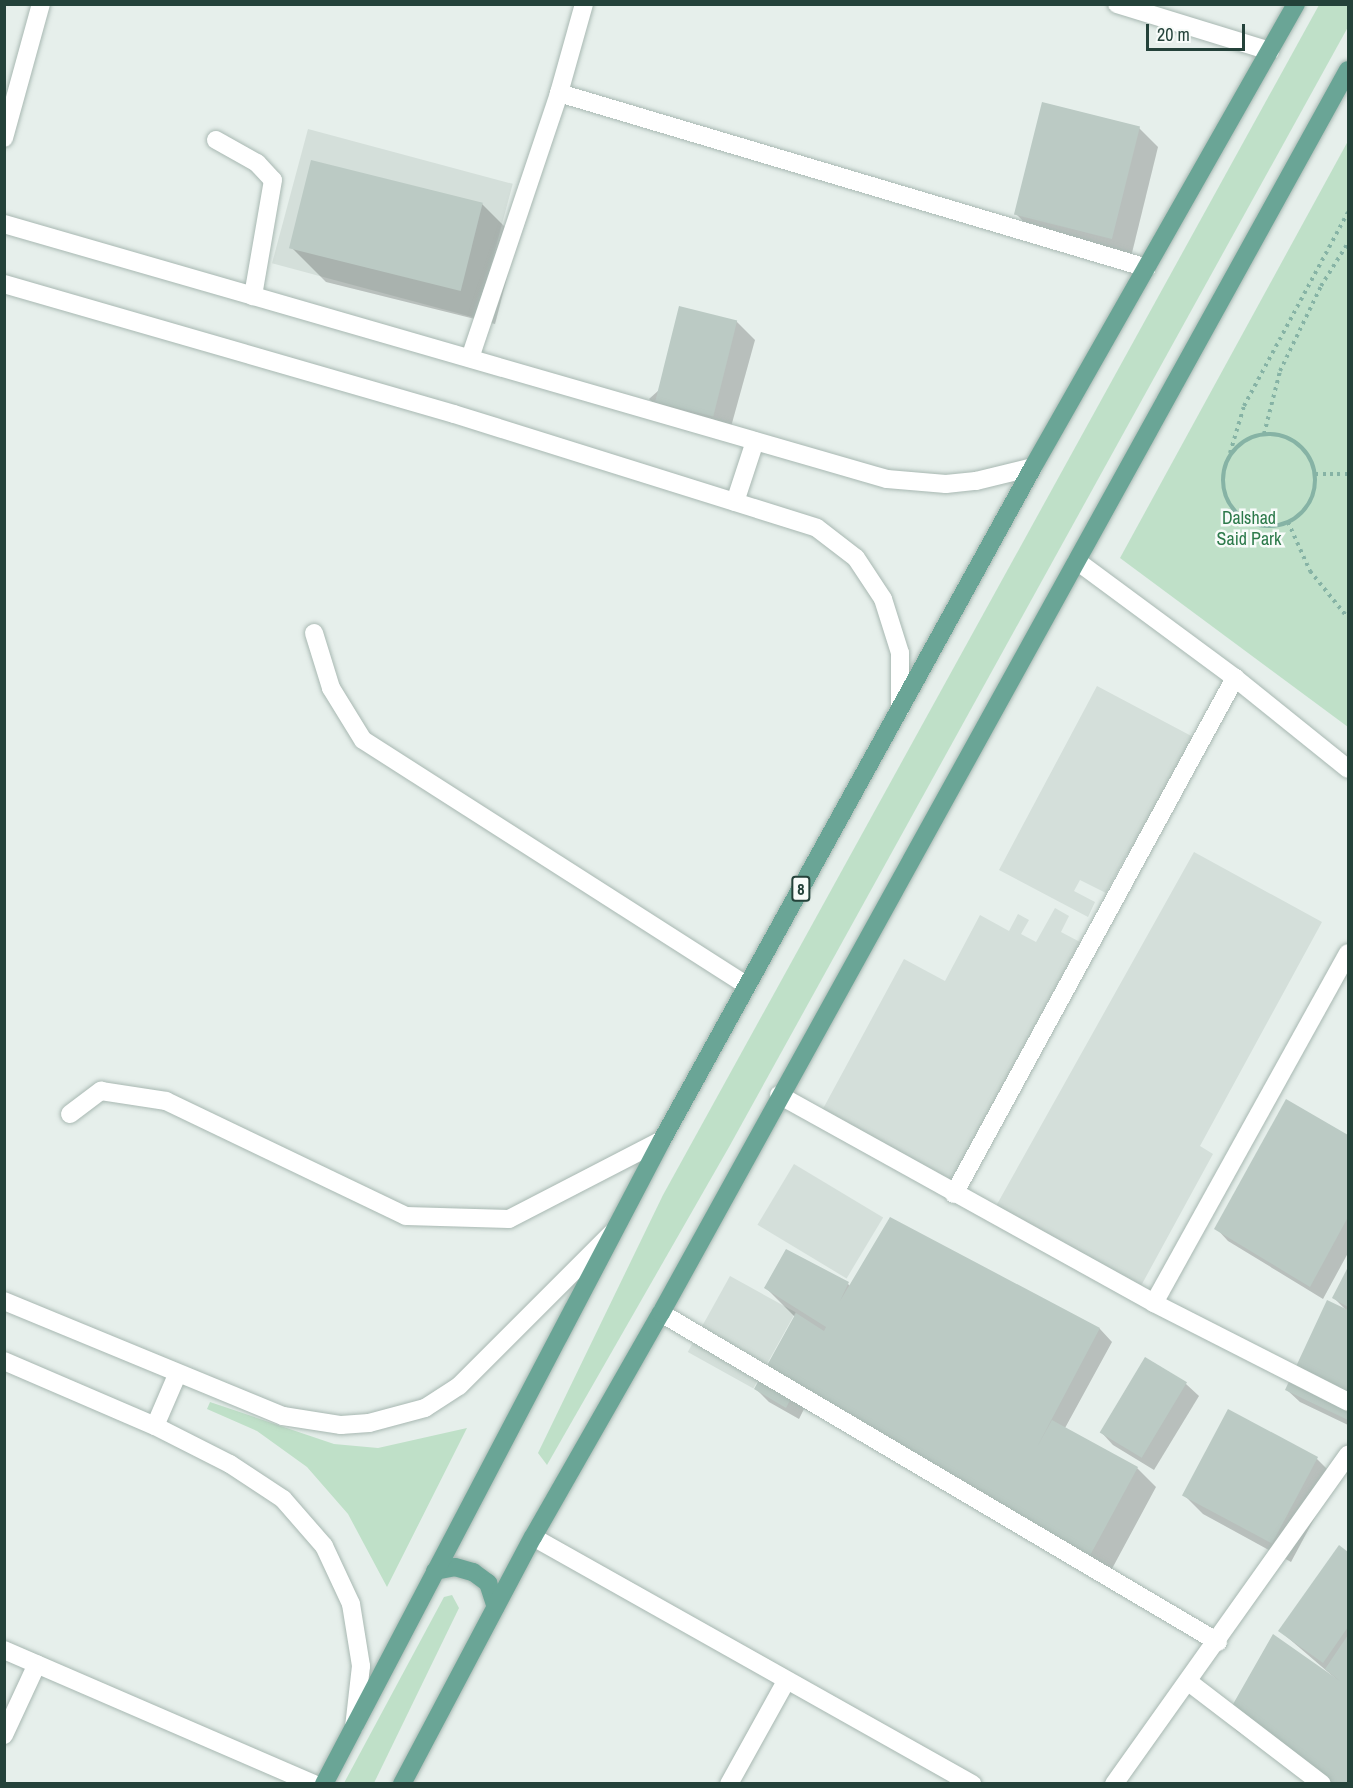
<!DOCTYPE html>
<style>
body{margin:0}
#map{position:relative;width:1353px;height:1788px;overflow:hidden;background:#e6efeb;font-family:"Archivo Narrow",sans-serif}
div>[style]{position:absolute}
.built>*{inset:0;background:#d4dfda;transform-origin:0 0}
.green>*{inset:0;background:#bfe0c8}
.shadow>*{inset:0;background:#0003}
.building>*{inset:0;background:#bbcac4;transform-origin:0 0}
.path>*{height:4px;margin-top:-2px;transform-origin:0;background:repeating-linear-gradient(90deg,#86b3a5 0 3px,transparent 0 7.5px)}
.path>.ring{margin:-2px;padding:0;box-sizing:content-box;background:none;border:4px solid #86b3a5;border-radius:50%}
.roads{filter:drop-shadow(0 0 2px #a8b8b2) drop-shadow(0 0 2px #a8b8b2)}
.minor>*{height:18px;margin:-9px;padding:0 9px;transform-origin:9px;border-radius:9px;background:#fff}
.major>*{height:18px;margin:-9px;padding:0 9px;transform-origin:9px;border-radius:9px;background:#6aa596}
span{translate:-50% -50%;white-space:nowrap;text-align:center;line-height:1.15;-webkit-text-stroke:5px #f7fbf9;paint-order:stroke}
.shield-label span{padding:2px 4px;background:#f7fbf9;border:2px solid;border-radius:4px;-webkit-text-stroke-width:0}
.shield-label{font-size:16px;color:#24423a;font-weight:700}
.park-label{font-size:18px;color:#2d7a4b}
.frame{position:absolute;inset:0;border:6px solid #24423a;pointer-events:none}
.scale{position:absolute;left:1146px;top:24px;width:99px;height:27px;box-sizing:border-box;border:3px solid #24423a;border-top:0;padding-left:8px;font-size:18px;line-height:21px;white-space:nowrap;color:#24423a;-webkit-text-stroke:4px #f7fbf9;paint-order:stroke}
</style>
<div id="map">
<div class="built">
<div style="left:308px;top:129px;width:212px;height:139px;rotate:15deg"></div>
<div style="clip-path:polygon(1097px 686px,1197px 739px,1134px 857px,1127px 854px,1106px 893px,1080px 880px,1074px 891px,1095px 902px,1088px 917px,999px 870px)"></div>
<div style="clip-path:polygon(1194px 852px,1322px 922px,1200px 1146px,1213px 1154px,1136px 1295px,991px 1215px)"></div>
<div style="clip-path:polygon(1055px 908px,1069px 916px,1061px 932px,1080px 942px,948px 1188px,818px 1118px,904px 959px,945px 981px,980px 915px,1009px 931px,1018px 914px,1029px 920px,1021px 934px,1036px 942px)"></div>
<div style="left:794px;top:1164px;width:104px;height:71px;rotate:31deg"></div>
<div style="left:730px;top:1276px;width:75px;height:87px;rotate:29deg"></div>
</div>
<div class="green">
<div style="clip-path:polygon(1319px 5px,1348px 5px,1348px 27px,729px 1147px,547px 1465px,538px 1453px,663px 1195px)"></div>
<div style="clip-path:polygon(1348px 141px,1348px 727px,1120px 558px)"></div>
<div style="clip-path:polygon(210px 1402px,334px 1444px,378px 1448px,467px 1428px,387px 1587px,348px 1514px,307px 1467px,257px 1431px,207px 1409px)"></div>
<div style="clip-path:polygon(452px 1595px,459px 1608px,374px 1783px,344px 1783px,444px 1597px)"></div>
</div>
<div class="shadow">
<div style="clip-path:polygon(1139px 128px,1158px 147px,1131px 257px,1035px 233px,1016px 214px)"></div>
<div style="clip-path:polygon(482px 204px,517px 239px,495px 324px,326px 282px,291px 247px)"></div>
<div style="clip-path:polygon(736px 321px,755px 340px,729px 434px,668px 418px,649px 399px)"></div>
<div style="clip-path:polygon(1287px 1102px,1348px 1137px,1348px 1253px,1323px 1299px,1228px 1241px,1216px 1228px)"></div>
<div style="clip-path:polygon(891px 1219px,1100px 1329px,1112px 1342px,1065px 1428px,1137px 1468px,1156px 1487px,1107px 1578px,930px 1474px,804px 1409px,799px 1419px,769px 1402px,756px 1389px,795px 1317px,766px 1288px,848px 1284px,851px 1287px)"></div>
<div style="clip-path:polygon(1348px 1270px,1348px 1425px,1300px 1402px,1287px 1390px,1347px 1311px,1334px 1298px)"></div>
<div style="clip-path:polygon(1145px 1359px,1186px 1384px,1199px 1396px,1154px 1470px,1113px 1445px,1101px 1432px)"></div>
<div style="clip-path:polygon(1229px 1411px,1317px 1459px,1336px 1478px,1291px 1562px,1203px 1514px,1184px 1495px)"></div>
<div style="clip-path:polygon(1339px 1547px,1348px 1554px,1348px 1784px,1321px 1784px,1238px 1732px,1225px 1720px,1335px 1678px,1280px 1631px)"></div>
</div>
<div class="building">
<div style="left:1042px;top:102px;width:101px;height:116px;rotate:14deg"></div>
<div style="left:311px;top:160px;width:177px;height:91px;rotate:14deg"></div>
<div style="left:679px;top:306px;width:60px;height:99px;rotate:14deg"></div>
<div style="clip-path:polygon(1286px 1099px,1348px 1135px,1348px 1217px,1310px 1287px,1214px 1229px)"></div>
<div style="clip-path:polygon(890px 1217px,1100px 1328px,1037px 1447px,1052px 1420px,1138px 1467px,1087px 1561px,791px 1398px,786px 1408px,754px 1389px,796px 1313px,824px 1331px,826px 1327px,764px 1288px,786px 1249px,849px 1282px,840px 1301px)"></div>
<div style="clip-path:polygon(1348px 1267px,1348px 1307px,1332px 1298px)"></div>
<div style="clip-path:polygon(1327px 1300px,1348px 1310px,1348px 1420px,1285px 1390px)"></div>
<div style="left:1145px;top:1357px;width:49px;height:88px;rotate:31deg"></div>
<div style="left:1228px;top:1409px;width:102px;height:98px;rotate:28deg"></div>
<div style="clip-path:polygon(1339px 1545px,1348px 1552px,1348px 1627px,1323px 1663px,1278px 1631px)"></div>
<div style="clip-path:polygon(1273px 1634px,1340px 1681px,1325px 1669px,1348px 1635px,1348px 1784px,1323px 1784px,1224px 1720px)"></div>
</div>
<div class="path">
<div class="ring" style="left:1223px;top:434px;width:88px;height:88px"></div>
<div style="left:1264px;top:434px;width:65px;rotate:-75.7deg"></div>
<div style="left:1280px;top:371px;width:94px;rotate:-64.2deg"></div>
<div style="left:1321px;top:286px;width:51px;rotate:-57.9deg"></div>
<div style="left:1230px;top:453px;width:49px;rotate:-73.4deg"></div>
<div style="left:1244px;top:406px;width:220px;rotate:-61.8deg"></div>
<div style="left:1315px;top:474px;width:33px"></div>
<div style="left:1288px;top:522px;width:54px;rotate:65.8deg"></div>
<div style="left:1310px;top:571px;width:60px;rotate:51deg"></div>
</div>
<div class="roads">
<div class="minor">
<div style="left:1117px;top:4px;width:160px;rotate:17.1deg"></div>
<div style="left:559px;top:93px;width:613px;rotate:16.57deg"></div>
<div style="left:4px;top:138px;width:139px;rotate:-74.6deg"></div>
<div style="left:216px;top:140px;width:47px;rotate:29.3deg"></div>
<div style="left:257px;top:163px;width:23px;rotate:47deg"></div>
<div style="left:273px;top:180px;width:118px;rotate:99.8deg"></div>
<div style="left:4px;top:224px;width:919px;rotate:16.11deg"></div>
<div style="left:887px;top:479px;width:59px;rotate:4.8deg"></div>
<div style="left:946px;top:484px;width:30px;rotate:-6deg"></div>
<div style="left:976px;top:481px;width:59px;rotate:-13.8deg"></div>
<div style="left:4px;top:284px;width:468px;rotate:16.1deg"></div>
<div style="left:454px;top:414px;width:380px;rotate:17.4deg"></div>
<div style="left:817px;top:528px;width:49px;rotate:37.6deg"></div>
<div style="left:856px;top:558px;width:49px;rotate:56.6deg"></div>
<div style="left:883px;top:599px;width:57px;rotate:72.5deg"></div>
<div style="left:900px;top:653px;width:56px;rotate:90deg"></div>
<div style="left:470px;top:358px;width:280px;rotate:-71.4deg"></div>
<div style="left:559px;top:93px;width:92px;rotate:-74.3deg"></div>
<div style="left:735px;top:502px;width:64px;rotate:-71.8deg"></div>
<div style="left:1077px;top:561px;width:197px;rotate:36.5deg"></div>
<div style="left:1235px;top:678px;width:145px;rotate:38.8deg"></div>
<div style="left:314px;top:633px;width:58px;rotate:72.8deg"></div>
<div style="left:331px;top:688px;width:61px;rotate:58.4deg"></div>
<div style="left:363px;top:740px;width:456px;rotate:32.6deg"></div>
<div style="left:779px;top:1095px;width:429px;rotate:29deg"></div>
<div style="left:1154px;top:1303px;width:218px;rotate:27deg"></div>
<div style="left:70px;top:1114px;width:39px;rotate:-37deg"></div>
<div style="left:101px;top:1091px;width:66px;rotate:8.7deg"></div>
<div style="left:166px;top:1101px;width:266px;rotate:25.6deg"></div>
<div style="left:406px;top:1216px;width:103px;rotate:1.7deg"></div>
<div style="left:509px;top:1219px;width:172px;rotate:-27.3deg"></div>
<div style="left:954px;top:1194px;width:588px;rotate:-61.43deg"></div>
<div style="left:4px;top:1301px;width:302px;rotate:22.4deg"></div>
<div style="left:283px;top:1416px;width:59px;rotate:8.8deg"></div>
<div style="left:341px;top:1425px;width:28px;rotate:-4deg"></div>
<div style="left:369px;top:1423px;width:58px;rotate:-15deg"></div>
<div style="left:425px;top:1408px;width:40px;rotate:-32.9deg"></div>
<div style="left:459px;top:1386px;width:216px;rotate:-45deg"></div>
<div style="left:1154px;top:1303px;width:400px;rotate:-61deg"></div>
<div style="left:661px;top:1313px;width:647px;rotate:30.57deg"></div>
<div style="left:4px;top:1361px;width:164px;rotate:23.3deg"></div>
<div style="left:155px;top:1426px;width:84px;rotate:26.9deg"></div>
<div style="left:230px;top:1464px;width:64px;rotate:33.4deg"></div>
<div style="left:283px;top:1499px;width:62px;rotate:48.9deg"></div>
<div style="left:324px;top:1546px;width:64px;rotate:65deg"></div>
<div style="left:351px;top:1604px;width:63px;rotate:80.8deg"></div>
<div style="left:361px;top:1666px;width:61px;rotate:96.5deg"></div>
<div style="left:155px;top:1426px;width:56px;rotate:-66.7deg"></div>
<div style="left:533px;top:1537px;width:504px;rotate:29.36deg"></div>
<div style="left:4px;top:1650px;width:337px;rotate:23.4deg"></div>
<div style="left:1190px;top:1683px;width:166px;rotate:37.4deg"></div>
<div style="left:4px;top:1735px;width:78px;rotate:-65.1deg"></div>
<div style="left:729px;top:1784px;width:118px;rotate:-61deg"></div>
<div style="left:1114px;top:1784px;width:404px;rotate:-54.6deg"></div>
</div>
<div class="major">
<div style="left:435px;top:1571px;width:20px;rotate:-11deg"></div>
<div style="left:455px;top:1567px;width:19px;rotate:16deg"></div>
<div style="left:473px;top:1572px;width:19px;rotate:36deg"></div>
<div style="left:488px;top:1583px;width:25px;rotate:72deg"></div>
<div style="left:324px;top:1784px;width:727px;rotate:-62.31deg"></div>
<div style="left:662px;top:1140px;width:768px;rotate:-61.13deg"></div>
<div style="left:1033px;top:467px;width:532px;rotate:-60.4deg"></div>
<div style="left:402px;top:1784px;width:280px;rotate:-62.1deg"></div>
<div style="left:533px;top:1537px;width:258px;rotate:-60.3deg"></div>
<div style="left:661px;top:1313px;width:1420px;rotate:-61.07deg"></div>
</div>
</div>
<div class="shield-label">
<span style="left:801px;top:889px">8</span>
</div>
<div class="park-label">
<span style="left:1249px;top:529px">Dalshad<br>Said Park</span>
</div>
<div class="frame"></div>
<div class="scale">20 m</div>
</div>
